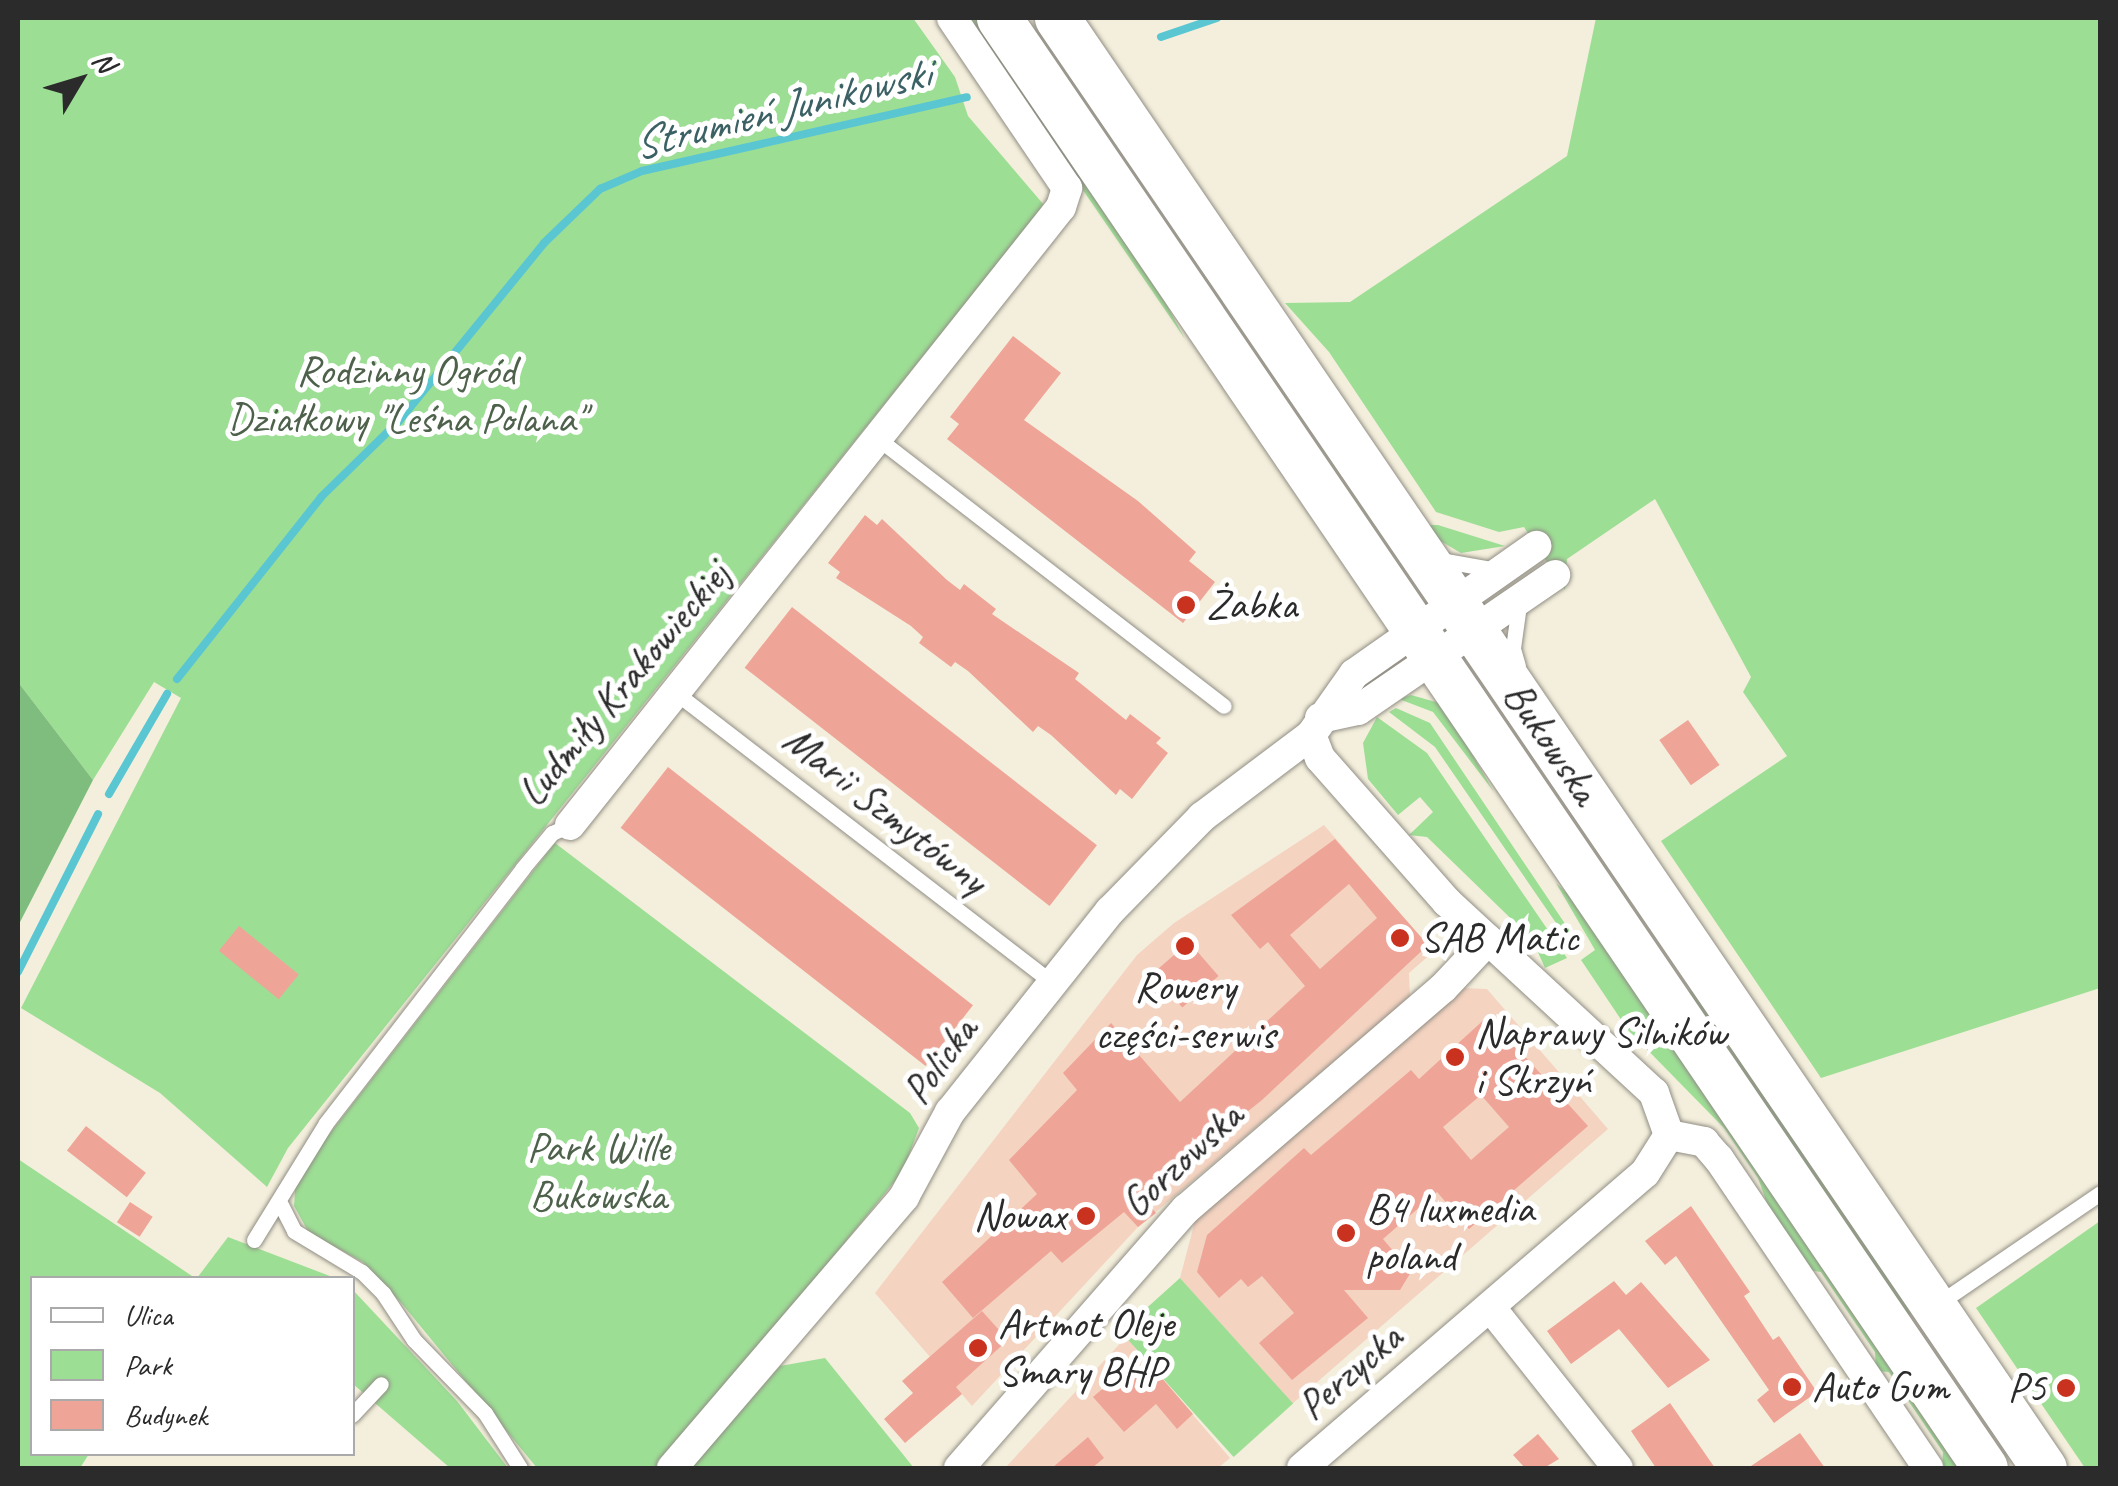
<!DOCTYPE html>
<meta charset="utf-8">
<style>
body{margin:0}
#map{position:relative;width:2118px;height:1486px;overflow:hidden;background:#f4efdc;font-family:Caveat,sans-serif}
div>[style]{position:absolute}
.built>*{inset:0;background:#f4d3c1}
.green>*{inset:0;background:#9dde95;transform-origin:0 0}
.forest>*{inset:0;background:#7ebd7e}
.stream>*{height:8px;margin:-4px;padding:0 4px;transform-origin:4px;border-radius:4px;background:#5ac6d2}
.building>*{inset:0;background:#eea597;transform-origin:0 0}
.roads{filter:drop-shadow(0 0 2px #908d84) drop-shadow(0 0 2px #908d84)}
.lane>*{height:15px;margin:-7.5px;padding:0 7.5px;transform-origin:7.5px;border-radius:7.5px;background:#fff}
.street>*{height:30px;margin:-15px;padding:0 15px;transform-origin:15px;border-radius:15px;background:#fff}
.secondary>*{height:45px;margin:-22.5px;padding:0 22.5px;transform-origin:22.5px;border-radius:22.5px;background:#fff}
.dots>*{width:28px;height:28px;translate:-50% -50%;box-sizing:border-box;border:5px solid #fff;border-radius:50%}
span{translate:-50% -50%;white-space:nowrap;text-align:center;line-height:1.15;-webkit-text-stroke:10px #fff;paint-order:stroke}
.park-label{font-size:42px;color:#4d614b}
.poi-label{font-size:42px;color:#2b2b2b}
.left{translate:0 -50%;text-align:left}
.right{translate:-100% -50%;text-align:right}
.street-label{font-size:42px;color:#2b2b2b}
.water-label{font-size:45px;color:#3b6165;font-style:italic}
.frame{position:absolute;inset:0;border:20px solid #2b2b2b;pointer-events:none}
.legend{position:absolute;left:30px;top:1276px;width:325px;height:180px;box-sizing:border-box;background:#fff;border:2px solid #aaa;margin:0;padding:12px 18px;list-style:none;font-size:30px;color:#2b2b2b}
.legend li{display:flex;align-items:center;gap:20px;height:50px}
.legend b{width:50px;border:2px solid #aaa}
.north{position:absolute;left:30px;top:30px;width:100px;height:100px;-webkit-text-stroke:8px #fff;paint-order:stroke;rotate:52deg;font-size:28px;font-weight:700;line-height:40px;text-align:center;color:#2b2b2b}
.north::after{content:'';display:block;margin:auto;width:35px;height:45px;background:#2b2b2b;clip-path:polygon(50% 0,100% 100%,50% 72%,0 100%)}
</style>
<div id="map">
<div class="built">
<div style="clip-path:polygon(1324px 825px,1433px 952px,1409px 973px,1410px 997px,1138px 1227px,972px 1406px,875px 1293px,1137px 955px,1174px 923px)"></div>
<div style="clip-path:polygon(1464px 988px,1487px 989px,1608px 1129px,1292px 1404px,1180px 1278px,1195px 1221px)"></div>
<div style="clip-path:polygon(1126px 1337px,1230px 1458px,1218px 1468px,1005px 1468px)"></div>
</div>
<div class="green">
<div style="clip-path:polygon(18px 18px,913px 18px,955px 77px,968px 116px,1044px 205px,288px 1148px,267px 1187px,160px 1093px,21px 1008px,181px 698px,154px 682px,93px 780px,18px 682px)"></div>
<div style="clip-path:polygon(965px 18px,978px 18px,1150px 274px,1185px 339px)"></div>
<div style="clip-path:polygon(1596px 18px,2100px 18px,2100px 988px,1821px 1078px,1661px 841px,1787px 756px,1743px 692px,1751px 677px,1655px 499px,1567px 559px,1565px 590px,1524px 527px,1499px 532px,1436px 512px,1329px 352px,1285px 303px,1350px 302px,1567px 156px)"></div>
<div style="clip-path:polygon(1429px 525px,1438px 525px,1505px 546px,1461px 553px,1432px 536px)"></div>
<div style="clip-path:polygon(1411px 695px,1443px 704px,1494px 792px,1433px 712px,1399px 699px)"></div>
<div style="clip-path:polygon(1396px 708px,1430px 723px,1580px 946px,1576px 952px,1435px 747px,1389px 712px)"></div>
<div style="clip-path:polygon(1377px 717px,1427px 753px,1567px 958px,1545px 968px,1532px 939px,1427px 837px,1409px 835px,1433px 812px,1420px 797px,1398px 815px,1368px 779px,1363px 743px)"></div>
<div style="clip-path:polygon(555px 843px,910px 1113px,919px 1128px,903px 1171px,662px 1468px,537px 1468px,403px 1305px,363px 1262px,309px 1233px,294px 1206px,296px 1177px)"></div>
<div style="clip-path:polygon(1556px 883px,1574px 900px,1961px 1468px,1942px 1468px,1943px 1452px,1889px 1372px,1876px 1371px,1875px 1352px,1821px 1272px,1808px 1270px,1772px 1217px,1758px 1178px,1724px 1128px,1628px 1030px,1581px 960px,1595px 950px)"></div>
<div style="clip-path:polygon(1692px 990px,1913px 1307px,1907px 1322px,1684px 994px)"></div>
<div style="clip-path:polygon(18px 1159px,195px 1278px,32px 1278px,32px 1454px,89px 1454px,80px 1468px,18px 1468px)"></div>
<div style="clip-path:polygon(2100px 1221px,2100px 1468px,2085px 1468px,1976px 1308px)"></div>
<div style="clip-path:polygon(228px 1237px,335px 1278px,197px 1278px)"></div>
<div style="left:1180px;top:1278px;width:169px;height:80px;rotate:48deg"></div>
<div style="clip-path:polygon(352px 1289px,457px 1401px,508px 1468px,450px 1468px,353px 1384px)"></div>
<div style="clip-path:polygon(825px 1358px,914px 1468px,691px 1468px,780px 1366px)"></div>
</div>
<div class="forest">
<div style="clip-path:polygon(18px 682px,93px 780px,18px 926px)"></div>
</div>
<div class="stream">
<div style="left:1161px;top:37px;width:59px;rotate:-18.7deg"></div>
<div style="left:177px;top:679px;width:232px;rotate:-51.6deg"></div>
<div style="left:321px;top:497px;width:109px;rotate:-44.3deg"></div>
<div style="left:399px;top:421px;width:230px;rotate:-50.8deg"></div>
<div style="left:544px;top:243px;width:78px;rotate:-44deg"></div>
<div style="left:600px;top:189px;width:46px;rotate:-23.2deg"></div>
<div style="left:642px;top:171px;width:333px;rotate:-12.8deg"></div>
<div style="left:109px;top:794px;width:116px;rotate:-59.9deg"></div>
<div style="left:18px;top:972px;width:177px;rotate:-63.1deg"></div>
</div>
<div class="building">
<div style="clip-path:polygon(1013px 336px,1061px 373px,1024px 420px,1138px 501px,1196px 552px,1189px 561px,1215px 582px,1183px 623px,947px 439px,959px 424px,950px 417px)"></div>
<div style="clip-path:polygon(865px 515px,877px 525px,882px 519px,947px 580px,960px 590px,964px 584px,996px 609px,992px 614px,1079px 673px,1075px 679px,1126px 720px,1130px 714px,1161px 738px,1156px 743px,1168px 753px,1132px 799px,1120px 789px,1116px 795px,1051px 735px,1038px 726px,1033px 732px,968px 671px,955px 662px,951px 667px,919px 643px,923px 637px,911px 626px,836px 578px,840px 572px,828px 563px)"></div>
<div style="left:792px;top:607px;width:387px;height:77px;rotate:38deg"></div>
<div style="left:1688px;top:720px;width:55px;height:35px;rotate:55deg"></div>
<div style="left:668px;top:767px;width:387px;height:77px;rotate:38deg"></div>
<div style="clip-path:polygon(evenodd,1335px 839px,1428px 945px,1262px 1100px,1237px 1120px,1233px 1115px,1153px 1184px,1143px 1198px,1156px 1213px,1138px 1227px,1124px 1212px,1062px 1263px,1051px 1251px,973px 1318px,942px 1282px,1037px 1194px,1009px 1160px,1077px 1090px,1063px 1073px,1111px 1023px,1180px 1102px,1305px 986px,1268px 942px,1260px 949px,1231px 915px,1335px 839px,1349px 884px,1377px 918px,1320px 969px,1290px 935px,1349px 884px)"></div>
<div style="left:239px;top:926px;width:77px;height:32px;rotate:39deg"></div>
<div style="left:1189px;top:942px;width:45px;height:48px;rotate:49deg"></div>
<div style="clip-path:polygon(evenodd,1488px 1016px,1588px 1126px,1469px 1229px,1437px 1192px,1383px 1239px,1411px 1272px,1400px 1290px,1344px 1290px,1368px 1318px,1292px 1380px,1259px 1343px,1294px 1313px,1262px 1276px,1248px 1287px,1241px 1279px,1219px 1298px,1197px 1272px,1207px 1235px,1304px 1148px,1311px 1155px,1411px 1070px,1419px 1079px,1488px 1016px,1481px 1095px,1509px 1127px,1471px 1160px,1443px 1127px,1481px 1095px)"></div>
<div style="left:86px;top:1126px;width:76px;height:31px;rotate:38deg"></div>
<div style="left:130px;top:1202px;width:27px;height:24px;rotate:33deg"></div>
<div style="clip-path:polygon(1691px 1206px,1750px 1292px,1744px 1296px,1773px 1340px,1779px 1336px,1817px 1392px,1774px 1423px,1757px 1400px,1769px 1390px,1676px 1256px,1665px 1265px,1645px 1241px)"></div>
<div style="clip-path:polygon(1614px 1281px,1626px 1295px,1641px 1282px,1710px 1360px,1668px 1388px,1619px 1329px,1571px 1364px,1547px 1331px)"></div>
<div style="clip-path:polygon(982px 1311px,1008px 1340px,956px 1387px,962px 1394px,905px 1443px,884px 1419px,913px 1393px,902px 1381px)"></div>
<div style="clip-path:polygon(1148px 1362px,1193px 1414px,1177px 1429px,1156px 1404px,1124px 1432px,1093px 1397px,1130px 1365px,1136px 1372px)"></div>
<div style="clip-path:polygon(1670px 1403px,1715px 1468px,1656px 1468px,1631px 1431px)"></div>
<div style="clip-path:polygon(1800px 1433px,1825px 1468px,1748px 1468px)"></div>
<div style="clip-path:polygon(1538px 1434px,1559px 1459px,1544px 1468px,1525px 1468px,1513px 1455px)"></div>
<div style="clip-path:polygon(1088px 1437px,1104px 1458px,1092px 1468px,1052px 1468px)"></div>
</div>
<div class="roads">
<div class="lane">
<div style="left:881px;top:441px;width:433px;rotate:37.7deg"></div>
<div style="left:1440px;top:560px;width:57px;rotate:10.1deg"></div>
<div style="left:1518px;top:666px;width:19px;rotate:-106deg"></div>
<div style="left:1513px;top:648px;width:43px;rotate:-82.1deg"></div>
<div style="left:676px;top:693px;width:475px;rotate:37.6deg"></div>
<div style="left:281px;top:1205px;width:29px;rotate:63deg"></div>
<div style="left:294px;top:1231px;width:79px;rotate:31.1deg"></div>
<div style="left:362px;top:1272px;width:30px;rotate:45deg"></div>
<div style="left:383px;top:1293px;width:56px;rotate:56.6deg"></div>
<div style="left:414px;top:1340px;width:102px;rotate:45.8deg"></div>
<div style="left:485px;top:1413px;width:65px;rotate:57.5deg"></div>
<div style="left:254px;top:1240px;width:137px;rotate:-58.4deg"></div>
<div style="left:326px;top:1123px;width:321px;rotate:-52.3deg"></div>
<div style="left:522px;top:869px;width:47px;rotate:-50.2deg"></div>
<div style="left:552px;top:833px;width:20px;rotate:-24deg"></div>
<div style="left:1939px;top:1303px;width:195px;rotate:-34.3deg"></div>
<div style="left:352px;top:1415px;width:42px;rotate:-46.9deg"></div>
</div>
<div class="street">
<div style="left:1320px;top:718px;width:39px;rotate:-12deg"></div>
<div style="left:1358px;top:710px;width:239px;rotate:-34.4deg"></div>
<div style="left:570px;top:825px;width:789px;rotate:-51.53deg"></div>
<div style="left:1061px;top:207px;width:20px;rotate:-72deg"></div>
<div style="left:1067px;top:188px;width:205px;rotate:-124.1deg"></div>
<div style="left:1669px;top:1135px;width:36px;rotate:11deg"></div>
<div style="left:1704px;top:1142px;width:23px;rotate:49deg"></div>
<div style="left:1719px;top:1159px;width:373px;rotate:55.9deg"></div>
<div style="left:1491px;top:1308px;width:204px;rotate:51.6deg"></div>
<div style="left:672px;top:1468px;width:357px;rotate:-49.4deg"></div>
<div style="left:904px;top:1197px;width:97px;rotate:-61.6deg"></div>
<div style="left:950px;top:1112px;width:257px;rotate:-51.5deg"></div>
<div style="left:1110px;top:911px;width:132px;rotate:-45.6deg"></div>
<div style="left:1202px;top:817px;width:136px;rotate:-37deg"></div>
<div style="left:959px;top:1468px;width:344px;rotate:-48.8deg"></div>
<div style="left:1186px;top:1209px;width:339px;rotate:-40.7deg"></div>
<div style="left:1443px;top:988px;width:66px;rotate:-46.8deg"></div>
<div style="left:1302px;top:1468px;width:452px;rotate:-40.7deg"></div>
<div style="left:1645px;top:1173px;width:45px;rotate:-57.7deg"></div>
<div style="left:1669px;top:1135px;width:45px;rotate:-109.7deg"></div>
<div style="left:1654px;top:1093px;width:282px;rotate:-137.3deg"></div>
<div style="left:1447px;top:902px;width:192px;rotate:-131.4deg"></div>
<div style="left:1320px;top:758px;width:25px;rotate:-111deg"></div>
<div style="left:1311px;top:735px;width:75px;rotate:-54.8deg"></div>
<div style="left:1354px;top:674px;width:223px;rotate:-35.1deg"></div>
</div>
<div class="secondary">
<div style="left:999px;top:18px;width:1753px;rotate:55.78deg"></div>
<div style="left:1057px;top:18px;width:1754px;rotate:55.76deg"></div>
</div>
</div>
<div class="dots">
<div style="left:1186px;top:605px;background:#c8321e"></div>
<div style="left:1400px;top:938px;background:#c8321e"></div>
<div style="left:1185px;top:946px;background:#c8321e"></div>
<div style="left:1455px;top:1057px;background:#c8321e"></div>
<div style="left:1086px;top:1216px;background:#c8321e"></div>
<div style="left:1346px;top:1233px;background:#c8321e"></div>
<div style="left:978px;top:1348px;background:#c8321e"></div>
<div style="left:1792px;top:1387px;background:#c8321e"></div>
<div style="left:2066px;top:1388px;background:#c8321e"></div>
</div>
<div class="park-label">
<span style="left:406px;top:395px">Rodzinny Ogród<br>Działkowy "Leśna Polana"</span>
<span style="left:598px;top:1172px">Park Wille<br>Bukowska</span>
</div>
<div class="poi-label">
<span class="left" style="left:1206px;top:605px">Żabka</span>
<span class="left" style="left:1420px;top:938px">SAB Matic</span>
<span style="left:1185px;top:1011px">Rowery<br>części-serwis</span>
<span class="left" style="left:1475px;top:1057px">Naprawy Silników<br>i Skrzyń</span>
<span class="left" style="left:1366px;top:1233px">B4 luxmedia<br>poland</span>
<span class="right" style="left:1066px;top:1216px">Nowax</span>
<span class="left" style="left:998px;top:1348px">Artmot Oleje<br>Smary BHP</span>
<span class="left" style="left:1812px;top:1387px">Auto Gum</span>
<span class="right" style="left:2046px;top:1388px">P5</span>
</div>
<div class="street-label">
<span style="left:624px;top:684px;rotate:-50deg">Ludmiły Krakowieckiej</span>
<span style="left:1551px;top:743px;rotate:56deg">Bukowska</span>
<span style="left:885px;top:810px;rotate:38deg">Marii Szmytówny</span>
<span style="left:940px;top:1061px;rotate:-54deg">Policka</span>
<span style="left:1182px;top:1160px;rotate:-43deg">Gorzowska</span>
<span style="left:1350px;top:1372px;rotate:-41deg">Perzycka</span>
</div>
<div class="water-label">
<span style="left:781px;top:109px;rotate:-14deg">Strumień Junikowski</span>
</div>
<div class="frame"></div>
<ul class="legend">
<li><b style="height:12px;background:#fff"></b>Ulica</li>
<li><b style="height:28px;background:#9dde95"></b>Park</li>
<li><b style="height:28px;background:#eea597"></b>Budynek</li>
</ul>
<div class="north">N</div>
</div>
